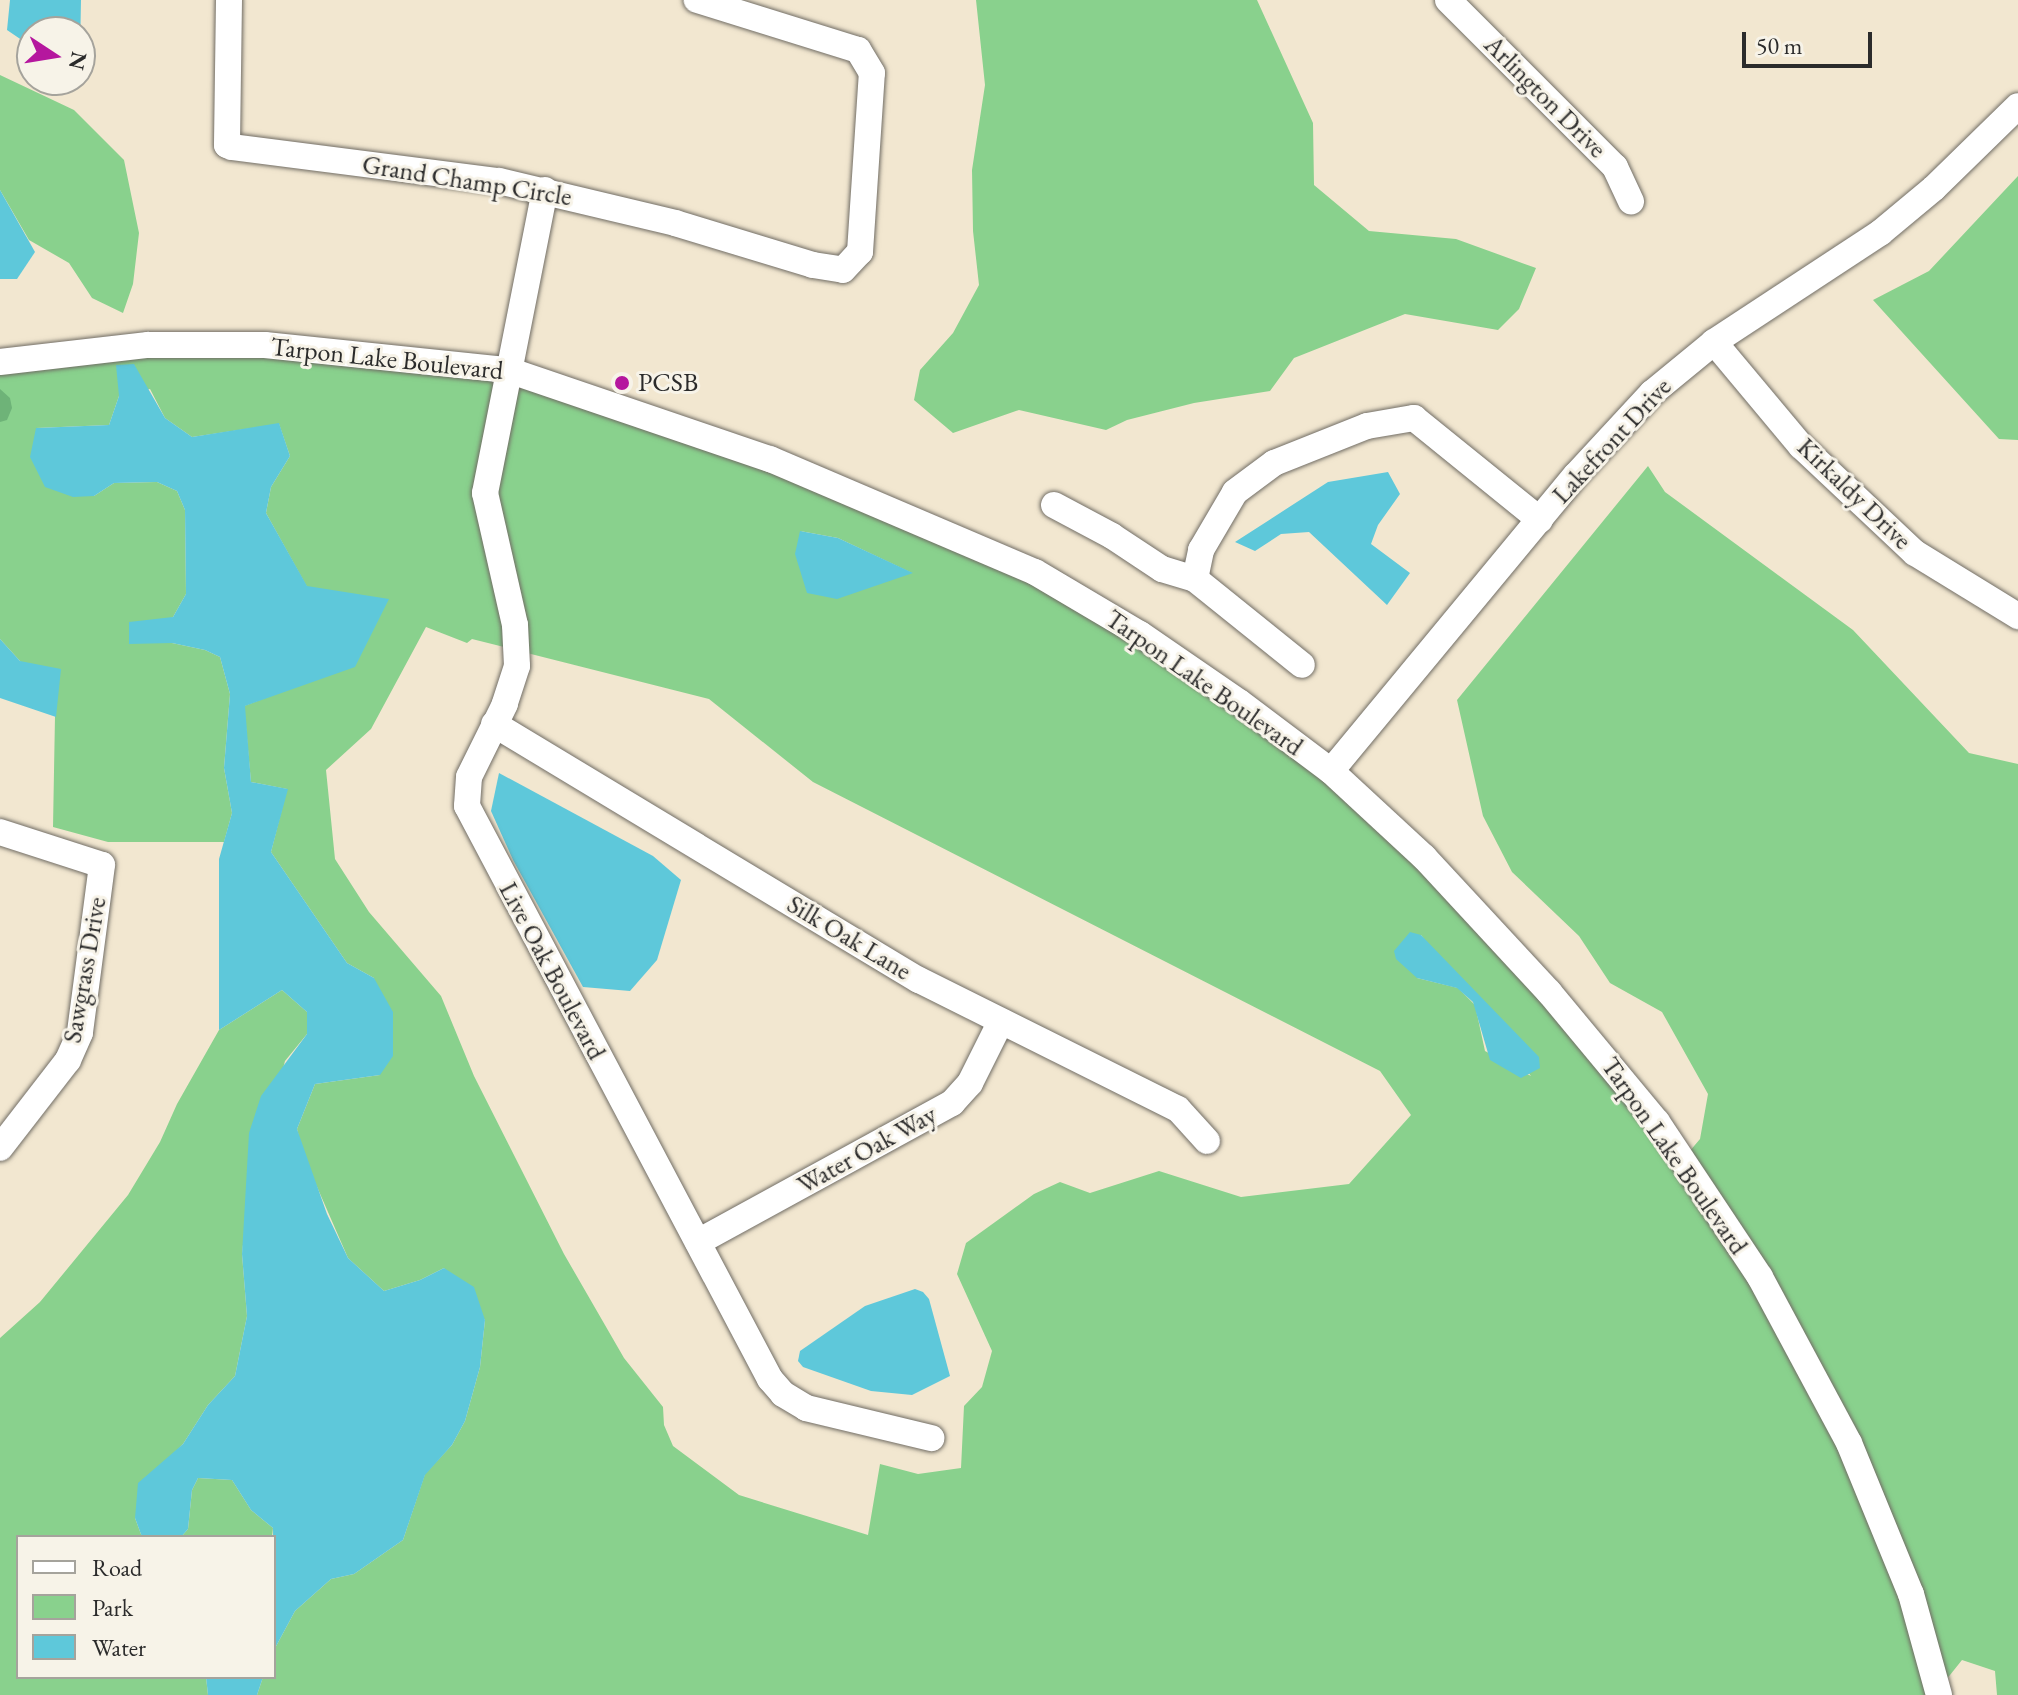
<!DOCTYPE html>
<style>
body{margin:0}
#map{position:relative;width:2018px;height:1695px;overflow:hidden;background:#f2e7d0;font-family:"EB Garamond",serif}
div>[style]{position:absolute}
.green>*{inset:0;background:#89d18d}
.forest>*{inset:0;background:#6eb378}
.water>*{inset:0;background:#5ec8da}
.roads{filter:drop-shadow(0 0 2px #716d65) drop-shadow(0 0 2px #716d65)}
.minor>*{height:26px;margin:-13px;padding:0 13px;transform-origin:13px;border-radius:13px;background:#fff}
.dots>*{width:22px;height:22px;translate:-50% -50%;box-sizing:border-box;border:4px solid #f7f3e8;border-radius:50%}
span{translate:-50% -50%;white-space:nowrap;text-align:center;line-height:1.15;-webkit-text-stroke:6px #f7f3e8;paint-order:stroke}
.street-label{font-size:26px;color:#2b2b2b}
.poi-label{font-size:26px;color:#2b2b2b}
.left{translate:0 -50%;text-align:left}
.legend{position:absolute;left:16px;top:1535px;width:260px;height:144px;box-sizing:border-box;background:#f7f3e8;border:2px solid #a5a39c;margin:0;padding:10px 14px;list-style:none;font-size:24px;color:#2b2b2b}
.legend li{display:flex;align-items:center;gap:16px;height:40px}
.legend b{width:40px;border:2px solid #a5a39c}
.north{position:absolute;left:16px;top:16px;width:80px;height:80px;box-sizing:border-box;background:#f7f3e8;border:2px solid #a5a39c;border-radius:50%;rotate:102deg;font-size:22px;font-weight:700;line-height:32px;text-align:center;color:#2b2b2b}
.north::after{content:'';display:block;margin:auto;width:28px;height:36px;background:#b5179e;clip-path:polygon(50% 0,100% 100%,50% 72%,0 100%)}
.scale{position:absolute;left:1742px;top:32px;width:130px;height:36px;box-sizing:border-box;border:4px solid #2b2b2b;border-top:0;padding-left:10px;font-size:24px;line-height:28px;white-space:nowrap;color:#2b2b2b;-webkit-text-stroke:6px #f7f3e8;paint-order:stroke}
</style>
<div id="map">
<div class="green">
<div style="clip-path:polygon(976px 0,1257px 0,1313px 123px,1314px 185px,1369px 231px,1456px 239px,1536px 268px,1519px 309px,1498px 330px,1405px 314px,1294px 358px,1270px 391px,1194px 403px,1127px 420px,1106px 430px,1019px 410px,953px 433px,914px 400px,920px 370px,953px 333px,979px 285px,973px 231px,972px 170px,985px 85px)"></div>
<div style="clip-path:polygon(0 75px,74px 110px,124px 160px,139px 233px,133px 284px,123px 313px,92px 298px,69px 263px,29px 240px,0 190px)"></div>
<div style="clip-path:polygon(2018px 176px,2018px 440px,1999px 439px,1873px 300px,1929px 271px)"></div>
<div style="clip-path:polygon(evenodd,149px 354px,265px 355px,496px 378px,477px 476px,508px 648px,472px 639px,467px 643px,426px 627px,371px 729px,326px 770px,335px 859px,369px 912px,441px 996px,474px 1076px,564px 1254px,624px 1358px,663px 1407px,664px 1425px,673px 1446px,739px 1495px,868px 1535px,880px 1464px,918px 1474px,961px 1468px,964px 1406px,982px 1387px,992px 1351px,957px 1274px,966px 1243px,1034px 1194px,1060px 1182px,1090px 1193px,1159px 1171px,1241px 1197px,1349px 1184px,1411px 1115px,1380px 1071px,813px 782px,709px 699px,527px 653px,495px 494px,515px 383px,767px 468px,1031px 580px,1135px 642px,1325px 778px,1491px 941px,1649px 1127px,1751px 1281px,1840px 1446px,1901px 1596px,1929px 1695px,257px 1695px,263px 1677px,274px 1677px,274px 1650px,295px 1611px,331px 1579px,354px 1574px,403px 1540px,425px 1474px,452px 1445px,465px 1421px,480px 1367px,485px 1320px,444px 1268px,420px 1280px,384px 1291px,348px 1258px,304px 1157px,297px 1129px,315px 1084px,380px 1075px,374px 978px,347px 963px,271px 852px,287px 789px,251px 782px,244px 706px,304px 683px,307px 587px,266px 513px,271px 487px,290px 456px,279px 424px,192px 437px,165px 418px,150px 389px,119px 396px,109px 425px,36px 428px,94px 496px,114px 483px,157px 482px,177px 491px,185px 510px,186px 594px,173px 617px,129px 643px,172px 643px,205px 650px,220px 657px,230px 694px,224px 768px,232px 813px,224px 842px,108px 842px,53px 827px,55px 716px,20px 661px,0 639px,0 371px,149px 354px,800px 531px,838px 538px,912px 573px,800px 531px,149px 354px,1421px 935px,1531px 1076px,1485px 1051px,1475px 1005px,1458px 988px,1417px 978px,1421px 935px)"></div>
<div style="clip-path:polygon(1648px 466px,1665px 492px,1853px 630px,1969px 753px,2018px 764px,2018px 1695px,1997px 1695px,1995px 1671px,1962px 1660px,1946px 1680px,1920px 1592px,1689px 1152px,1700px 1139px,1708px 1094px,1662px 1012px,1610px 983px,1579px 936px,1512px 872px,1483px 816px,1457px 700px)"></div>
<div style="clip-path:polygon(282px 990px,307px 1012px,307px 1034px,285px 1061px,247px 1207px,242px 1254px,247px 1316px,235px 1376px,208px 1405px,183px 1444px,168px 1459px,135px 1518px,142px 1537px,18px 1537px,18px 1677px,206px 1677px,208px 1695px,0 1695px,0 1338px,40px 1302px,128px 1195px,160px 1142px,177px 1104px,219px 1030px)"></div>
<div style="clip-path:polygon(198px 1478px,232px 1480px,251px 1510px,273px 1528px,272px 1537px,181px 1537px,188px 1529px,192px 1490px)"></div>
</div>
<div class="forest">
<div style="clip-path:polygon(0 389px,10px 398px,12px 408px,7px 420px,0 422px)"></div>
</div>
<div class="water">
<div style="clip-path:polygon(10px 0,81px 0,80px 53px,80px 32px,32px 32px,32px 47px,7px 30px)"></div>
<div style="clip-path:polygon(0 190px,35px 252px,17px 279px,0 279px)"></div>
<div style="clip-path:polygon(134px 364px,165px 418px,192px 437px,279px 423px,290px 456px,271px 487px,266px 513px,307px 586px,389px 599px,355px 667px,245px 706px,251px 782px,288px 789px,271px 852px,347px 963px,374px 978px,393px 1012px,393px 1056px,380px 1075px,315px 1084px,297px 1129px,327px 1214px,348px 1258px,384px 1291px,420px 1280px,444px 1268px,474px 1287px,485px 1320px,480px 1367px,465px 1421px,452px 1445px,425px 1475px,403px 1540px,354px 1574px,331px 1579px,295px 1611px,274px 1650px,273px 1528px,251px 1510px,232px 1480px,198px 1478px,192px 1490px,188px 1529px,181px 1537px,142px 1537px,135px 1518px,138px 1483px,183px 1444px,208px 1405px,235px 1376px,247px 1316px,242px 1254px,249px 1133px,261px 1096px,307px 1034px,307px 1012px,282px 990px,219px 1030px,219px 859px,232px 813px,224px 768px,230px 694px,220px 657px,205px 650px,172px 643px,129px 644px,129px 622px,173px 617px,186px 594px,185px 510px,177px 491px,157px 482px,114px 483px,94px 496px,73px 497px,45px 487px,30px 457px,36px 428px,109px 425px,119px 396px,116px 365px)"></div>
<div style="clip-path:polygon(1388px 472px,1400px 494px,1378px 525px,1371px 544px,1410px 573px,1387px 605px,1309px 532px,1281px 534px,1255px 551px,1235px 542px,1328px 482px)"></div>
<div style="clip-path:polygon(800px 531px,838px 538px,913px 573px,837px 599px,807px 593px,795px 554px)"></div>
<div style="clip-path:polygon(0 639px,20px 661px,61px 669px,56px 717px,0 698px)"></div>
<div style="clip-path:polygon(499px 773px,653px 856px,681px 880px,657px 960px,630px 991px,583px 987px,513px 860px,491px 811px)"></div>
<div style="clip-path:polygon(1410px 932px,1421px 935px,1539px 1057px,1540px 1068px,1521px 1078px,1490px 1060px,1473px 1002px,1457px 988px,1417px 978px,1396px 959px,1394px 951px)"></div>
<div style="clip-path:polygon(915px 1289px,923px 1292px,929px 1299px,950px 1376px,912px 1395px,871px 1391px,803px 1367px,798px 1361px,800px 1351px,865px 1306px)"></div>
<div style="clip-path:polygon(206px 1677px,263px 1677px,257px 1695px,208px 1695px)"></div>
</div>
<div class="roads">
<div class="minor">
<div style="left:229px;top:0;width:145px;rotate:90.8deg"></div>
<div style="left:227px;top:145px;width:5px;rotate:22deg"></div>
<div style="left:232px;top:147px;width:269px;rotate:7.3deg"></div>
<div style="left:499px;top:181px;width:181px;rotate:13.4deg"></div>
<div style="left:675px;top:223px;width:144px;rotate:16.9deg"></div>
<div style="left:813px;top:265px;width:30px;rotate:9deg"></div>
<div style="left:843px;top:270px;width:25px;rotate:-47deg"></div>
<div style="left:860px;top:252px;width:179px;rotate:-86.2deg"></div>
<div style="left:872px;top:73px;width:27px;rotate:-121deg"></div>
<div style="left:858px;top:50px;width:169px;rotate:-162.7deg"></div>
<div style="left:1448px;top:0;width:236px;rotate:45deg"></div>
<div style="left:1615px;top:167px;width:38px;rotate:65deg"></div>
<div style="left:545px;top:190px;width:309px;rotate:101.2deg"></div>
<div style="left:485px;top:493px;width:135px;rotate:77.2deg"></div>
<div style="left:515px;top:625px;width:41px;rotate:87.2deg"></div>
<div style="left:517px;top:666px;width:40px;rotate:108deg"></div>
<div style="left:505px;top:704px;width:81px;rotate:116.3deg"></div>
<div style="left:469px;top:777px;width:29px;rotate:94deg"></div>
<div style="left:467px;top:806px;width:648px;rotate:62.13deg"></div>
<div style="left:770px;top:1379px;width:20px;rotate:49deg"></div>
<div style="left:783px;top:1394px;width:27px;rotate:31deg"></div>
<div style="left:806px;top:1408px;width:129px;rotate:13.5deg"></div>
<div style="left:1714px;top:342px;width:136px;rotate:50.1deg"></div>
<div style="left:1801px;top:446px;width:156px;rotate:43.2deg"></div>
<div style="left:1915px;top:553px;width:121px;rotate:31.5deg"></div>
<div style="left:0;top:362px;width:149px;rotate:-6.6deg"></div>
<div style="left:148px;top:345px;width:117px"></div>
<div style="left:265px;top:345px;width:244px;rotate:5.9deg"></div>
<div style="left:508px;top:370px;width:277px;rotate:18.8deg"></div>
<div style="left:770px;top:459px;width:288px;rotate:23.1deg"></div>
<div style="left:1035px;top:572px;width:122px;rotate:30.6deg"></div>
<div style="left:1140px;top:634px;width:120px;rotate:34.5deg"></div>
<div style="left:1239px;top:702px;width:115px;rotate:36.9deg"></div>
<div style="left:1331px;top:771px;width:127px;rotate:42.8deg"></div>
<div style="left:1424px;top:857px;width:184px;rotate:47.2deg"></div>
<div style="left:1549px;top:992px;width:169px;rotate:50.3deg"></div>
<div style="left:1657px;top:1122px;width:186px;rotate:56.4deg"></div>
<div style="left:1760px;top:1277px;width:188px;rotate:61.8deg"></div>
<div style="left:1849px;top:1443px;width:163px;rotate:67.7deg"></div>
<div style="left:1911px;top:1594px;width:105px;rotate:74.5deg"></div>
<div style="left:1054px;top:505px;width:66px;rotate:28.1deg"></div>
<div style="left:1112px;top:536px;width:60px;rotate:33.4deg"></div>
<div style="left:1162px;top:569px;width:34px;rotate:17deg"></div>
<div style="left:1195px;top:579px;width:30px;rotate:-78deg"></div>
<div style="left:1201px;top:550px;width:67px;rotate:-59.6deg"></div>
<div style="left:1235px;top:492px;width:49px;rotate:-36.6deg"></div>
<div style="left:1274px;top:463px;width:100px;rotate:-21.7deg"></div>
<div style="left:1367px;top:426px;width:48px;rotate:-9.7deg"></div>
<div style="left:1414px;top:418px;width:162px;rotate:39deg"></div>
<div style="left:1195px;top:579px;width:137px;rotate:38.8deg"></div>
<div style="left:494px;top:724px;width:496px;rotate:31.1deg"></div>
<div style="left:919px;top:980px;width:289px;rotate:26.5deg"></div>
<div style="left:1178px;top:1109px;width:43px;rotate:47.8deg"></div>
<div style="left:1331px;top:771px;width:384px;rotate:-50.4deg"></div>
<div style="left:1576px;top:475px;width:112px;rotate:-47.2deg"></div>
<div style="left:1652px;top:393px;width:80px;rotate:-39.4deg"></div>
<div style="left:1714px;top:342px;width:199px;rotate:-33.3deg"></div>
<div style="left:1880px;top:233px;width:70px;rotate:-39.8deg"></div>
<div style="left:1934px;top:188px;width:117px;rotate:-44.3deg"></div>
<div style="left:0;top:832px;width:107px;rotate:17.9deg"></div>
<div style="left:102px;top:865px;width:169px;rotate:97.5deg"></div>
<div style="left:80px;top:1033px;width:30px;rotate:114deg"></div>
<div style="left:68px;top:1060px;width:111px;rotate:127.7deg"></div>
<div style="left:698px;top:1242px;width:290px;rotate:-28.7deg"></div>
<div style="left:952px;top:1103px;width:27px;rotate:-48deg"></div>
<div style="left:970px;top:1083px;width:69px;rotate:-63.4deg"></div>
</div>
</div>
<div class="dots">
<div style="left:622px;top:383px;background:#b5179e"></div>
</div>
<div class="street-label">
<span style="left:1545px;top:97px;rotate:45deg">Arlington Drive</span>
<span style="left:467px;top:181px;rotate:9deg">Grand Champ Circle</span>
<span style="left:387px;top:359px;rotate:6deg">Tarpon Lake Boulevard</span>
<span style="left:1612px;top:441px;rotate:-47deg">Lakefront Drive</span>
<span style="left:1854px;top:494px;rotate:44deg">Kirkaldy Drive</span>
<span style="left:1204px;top:683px;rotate:35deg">Tarpon Lake Boulevard</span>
<span style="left:849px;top:938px;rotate:31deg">Silk Oak Lane</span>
<span style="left:85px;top:970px;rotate:-80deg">Sawgrass Drive</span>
<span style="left:552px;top:971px;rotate:62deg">Live Oak Boulevard</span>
<span style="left:867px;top:1150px;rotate:-29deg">Water Oak Way</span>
<span style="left:1674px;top:1156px;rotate:55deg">Tarpon Lake Boulevard</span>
</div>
<div class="poi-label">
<span class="left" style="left:638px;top:383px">PCSB</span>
</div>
<ul class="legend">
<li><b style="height:10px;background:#fff"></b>Road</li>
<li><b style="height:22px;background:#89d18d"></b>Park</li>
<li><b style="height:22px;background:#5ec8da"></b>Water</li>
</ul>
<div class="north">N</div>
<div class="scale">50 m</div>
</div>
